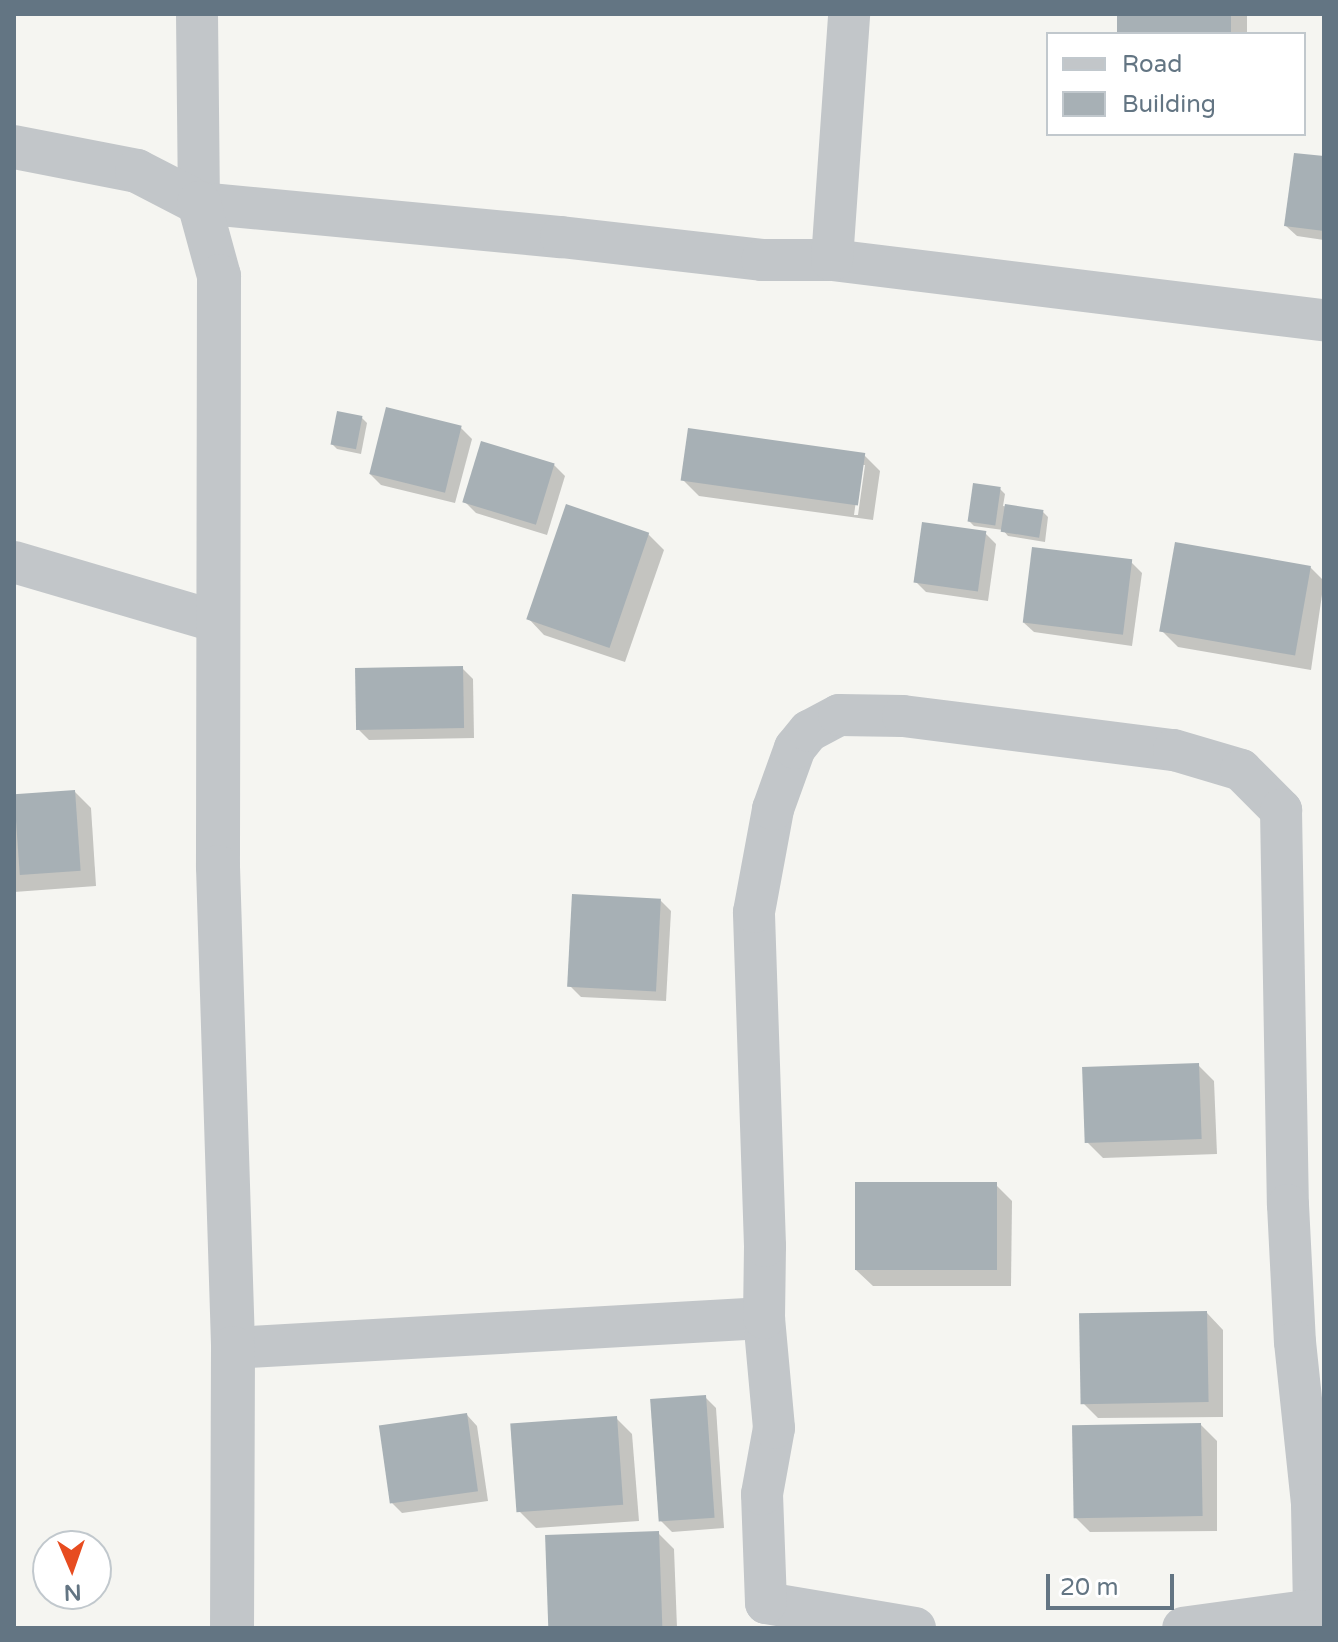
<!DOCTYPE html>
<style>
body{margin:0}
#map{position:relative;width:1338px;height:1642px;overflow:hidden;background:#f5f5f1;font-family:"Varela Round",sans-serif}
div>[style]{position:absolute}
.shadow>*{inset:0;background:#0003;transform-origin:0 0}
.building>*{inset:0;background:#a7b0b5;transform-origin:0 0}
.minor>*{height:42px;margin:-21px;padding:0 21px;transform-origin:21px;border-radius:21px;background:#c2c6c9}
.tertiary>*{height:44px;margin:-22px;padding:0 22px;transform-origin:22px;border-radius:22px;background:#c2c6c9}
span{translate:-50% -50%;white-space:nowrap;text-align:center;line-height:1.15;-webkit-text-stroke:8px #fff;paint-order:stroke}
.frame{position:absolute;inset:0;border:16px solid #637583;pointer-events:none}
.legend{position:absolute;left:1046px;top:32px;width:260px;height:104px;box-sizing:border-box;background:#fff;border:2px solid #c1c8cd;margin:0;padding:10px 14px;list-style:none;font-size:24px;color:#637583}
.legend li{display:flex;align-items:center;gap:16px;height:40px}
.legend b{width:40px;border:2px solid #c1c8cd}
.north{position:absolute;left:32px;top:1530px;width:80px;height:80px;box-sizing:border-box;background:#fff;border:2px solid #c1c8cd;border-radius:50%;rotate:178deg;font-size:22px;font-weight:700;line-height:32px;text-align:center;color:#637583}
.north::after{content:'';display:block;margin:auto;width:28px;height:36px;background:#e74c20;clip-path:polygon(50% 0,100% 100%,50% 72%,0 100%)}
.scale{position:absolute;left:1046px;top:1574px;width:128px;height:36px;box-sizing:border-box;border:4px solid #637583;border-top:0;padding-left:10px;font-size:24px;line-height:28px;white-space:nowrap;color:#637583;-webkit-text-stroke:6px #fff;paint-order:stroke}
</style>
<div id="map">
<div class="shadow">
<div style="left:1119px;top:14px;width:128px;height:20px"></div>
<div style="clip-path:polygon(1324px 158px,1324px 240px,1297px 236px,1286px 226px)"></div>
<div style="clip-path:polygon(362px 418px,367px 423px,361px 454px,337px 449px,332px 444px)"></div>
<div style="clip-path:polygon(461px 428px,472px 439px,455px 503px,381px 485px,370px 474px)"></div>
<div style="clip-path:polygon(evenodd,864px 455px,880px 471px,873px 520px,699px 496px,683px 480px,864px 455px,861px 465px,865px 465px,858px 515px,854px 515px,861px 465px)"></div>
<div style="clip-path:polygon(554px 465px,565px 476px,547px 535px,476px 513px,465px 502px)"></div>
<div style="clip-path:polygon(1000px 489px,1005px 494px,1003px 506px,1043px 512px,1048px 517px,1045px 542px,1008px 536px,1003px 530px,974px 526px,969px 521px)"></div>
<div style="clip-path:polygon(985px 533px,996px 544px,988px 601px,926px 592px,915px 581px)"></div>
<div style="clip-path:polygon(648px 534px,664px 550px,625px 662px,544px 635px,528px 618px)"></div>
<div style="clip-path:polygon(1131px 562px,1142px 573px,1132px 646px,1034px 632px,1023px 622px)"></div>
<div style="clip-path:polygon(1310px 567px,1324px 581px,1311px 670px,1178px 647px,1162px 631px)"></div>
<div style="clip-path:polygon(462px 668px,473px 679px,474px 738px,369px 740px,358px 729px)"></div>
<div style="clip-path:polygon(75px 792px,91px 808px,96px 886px,14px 892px,14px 796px)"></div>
<div style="clip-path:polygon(660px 900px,671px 911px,666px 1001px,581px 997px,570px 986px)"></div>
<div style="clip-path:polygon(1198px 1065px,1214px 1081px,1217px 1154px,1103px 1158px,1087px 1142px)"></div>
<div style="clip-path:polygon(996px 1185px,1012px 1201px,1011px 1286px,873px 1286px,856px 1270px)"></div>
<div style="clip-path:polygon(1207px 1313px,1223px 1330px,1223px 1417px,1098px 1418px,1082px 1402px)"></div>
<div style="clip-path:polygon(705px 1397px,716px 1408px,724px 1528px,672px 1532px,661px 1521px)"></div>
<div style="clip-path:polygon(467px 1415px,477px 1426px,488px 1501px,402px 1513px,391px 1502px)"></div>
<div style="clip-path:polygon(616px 1418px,632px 1434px,639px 1521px,536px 1528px,520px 1512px)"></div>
<div style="clip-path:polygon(1201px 1425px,1217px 1441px,1217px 1531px,1090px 1532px,1074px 1516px)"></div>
<div style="clip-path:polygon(658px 1533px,674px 1549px,677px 1628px,551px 1628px)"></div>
</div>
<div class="building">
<div style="left:1117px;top:14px;width:114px;height:20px"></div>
<div style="clip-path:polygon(1294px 153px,1324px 156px,1324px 231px,1284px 226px)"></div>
<div style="left:386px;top:407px;width:78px;height:69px;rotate:14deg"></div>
<div style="left:337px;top:411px;width:26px;height:34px;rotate:11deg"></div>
<div style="left:688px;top:428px;width:179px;height:53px;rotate:8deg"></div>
<div style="left:481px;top:441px;width:77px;height:64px;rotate:17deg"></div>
<div style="left:973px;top:483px;width:28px;height:39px;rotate:8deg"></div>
<div style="left:566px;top:504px;width:88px;height:122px;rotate:19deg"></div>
<div style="left:1005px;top:504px;width:39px;height:28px;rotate:9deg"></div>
<div style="left:922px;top:522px;width:65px;height:61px;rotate:8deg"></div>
<div style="left:1175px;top:542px;width:138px;height:91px;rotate:10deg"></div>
<div style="left:1032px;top:547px;width:101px;height:76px;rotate:7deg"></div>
<div style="left:463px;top:666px;width:62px;height:108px;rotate:89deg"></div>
<div style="left:75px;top:790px;width:81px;height:61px;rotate:86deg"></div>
<div style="left:572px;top:894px;width:89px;height:93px;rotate:3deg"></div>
<div style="left:1199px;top:1063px;width:76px;height:117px;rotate:88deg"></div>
<div style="left:855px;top:1182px;width:142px;height:88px"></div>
<div style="left:1207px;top:1311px;width:91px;height:128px;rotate:89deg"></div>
<div style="left:706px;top:1395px;width:123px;height:56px;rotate:86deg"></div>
<div style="left:467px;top:1413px;width:79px;height:89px;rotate:82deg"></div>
<div style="left:617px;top:1416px;width:89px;height:107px;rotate:86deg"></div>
<div style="left:1201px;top:1423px;width:93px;height:129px;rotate:89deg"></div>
<div style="left:659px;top:1531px;width:97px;height:114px;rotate:88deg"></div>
</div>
<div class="minor">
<div style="left:197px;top:14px;width:189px;rotate:89.4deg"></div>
<div style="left:199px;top:203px;width:364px;rotate:5.4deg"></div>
<div style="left:561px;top:237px;width:202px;rotate:6.5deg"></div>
<div style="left:762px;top:260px;width:70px"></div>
<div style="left:832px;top:260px;width:496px;rotate:7deg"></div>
<div style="left:832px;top:260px;width:247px;rotate:-86deg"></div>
<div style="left:14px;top:562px;width:213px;rotate:16.4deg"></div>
<div style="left:233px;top:1348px;width:532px;rotate:-3.23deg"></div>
<div style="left:915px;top:1628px;width:151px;rotate:-170.5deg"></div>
<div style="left:766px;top:1603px;width:109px;rotate:-92.1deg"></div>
<div style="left:762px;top:1494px;width:67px;rotate:-79.7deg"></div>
<div style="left:774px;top:1428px;width:110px;rotate:-95.2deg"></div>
<div style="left:764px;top:1318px;width:72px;rotate:-89.2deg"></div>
<div style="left:765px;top:1246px;width:334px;rotate:-91.9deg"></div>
<div style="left:754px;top:912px;width:105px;rotate:-79.5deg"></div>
<div style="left:773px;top:809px;width:65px;rotate:-70.2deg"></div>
<div style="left:795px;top:748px;width:22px;rotate:-51deg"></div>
<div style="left:809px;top:731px;width:34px;rotate:-28deg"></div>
<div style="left:839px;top:715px;width:64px;rotate:0.9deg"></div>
<div style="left:903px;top:716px;width:273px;rotate:7.2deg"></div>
<div style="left:1174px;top:750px;width:70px;rotate:16.6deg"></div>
<div style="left:1241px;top:770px;width:57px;rotate:45deg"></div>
<div style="left:1281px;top:810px;width:395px;rotate:89deg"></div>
<div style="left:1288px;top:1205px;width:137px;rotate:87.1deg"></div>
<div style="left:1295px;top:1342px;width:164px;rotate:84deg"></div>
<div style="left:1312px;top:1505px;width:105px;rotate:88.9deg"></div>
<div style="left:1314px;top:1610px;width:132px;rotate:172.2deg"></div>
</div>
<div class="tertiary">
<div style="left:14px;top:147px;width:125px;rotate:11deg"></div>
<div style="left:137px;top:171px;width:70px;rotate:27.3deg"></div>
<div style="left:199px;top:203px;width:76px;rotate:74.7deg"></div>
<div style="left:219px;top:276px;width:591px;rotate:90.1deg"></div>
<div style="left:218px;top:867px;width:481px;rotate:88.2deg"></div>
<div style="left:233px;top:1348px;width:280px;rotate:90.2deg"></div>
</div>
<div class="frame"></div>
<ul class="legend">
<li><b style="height:10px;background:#c2c6c9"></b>Road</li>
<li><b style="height:22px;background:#a7b0b5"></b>Building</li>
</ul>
<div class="north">N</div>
<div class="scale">20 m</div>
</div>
